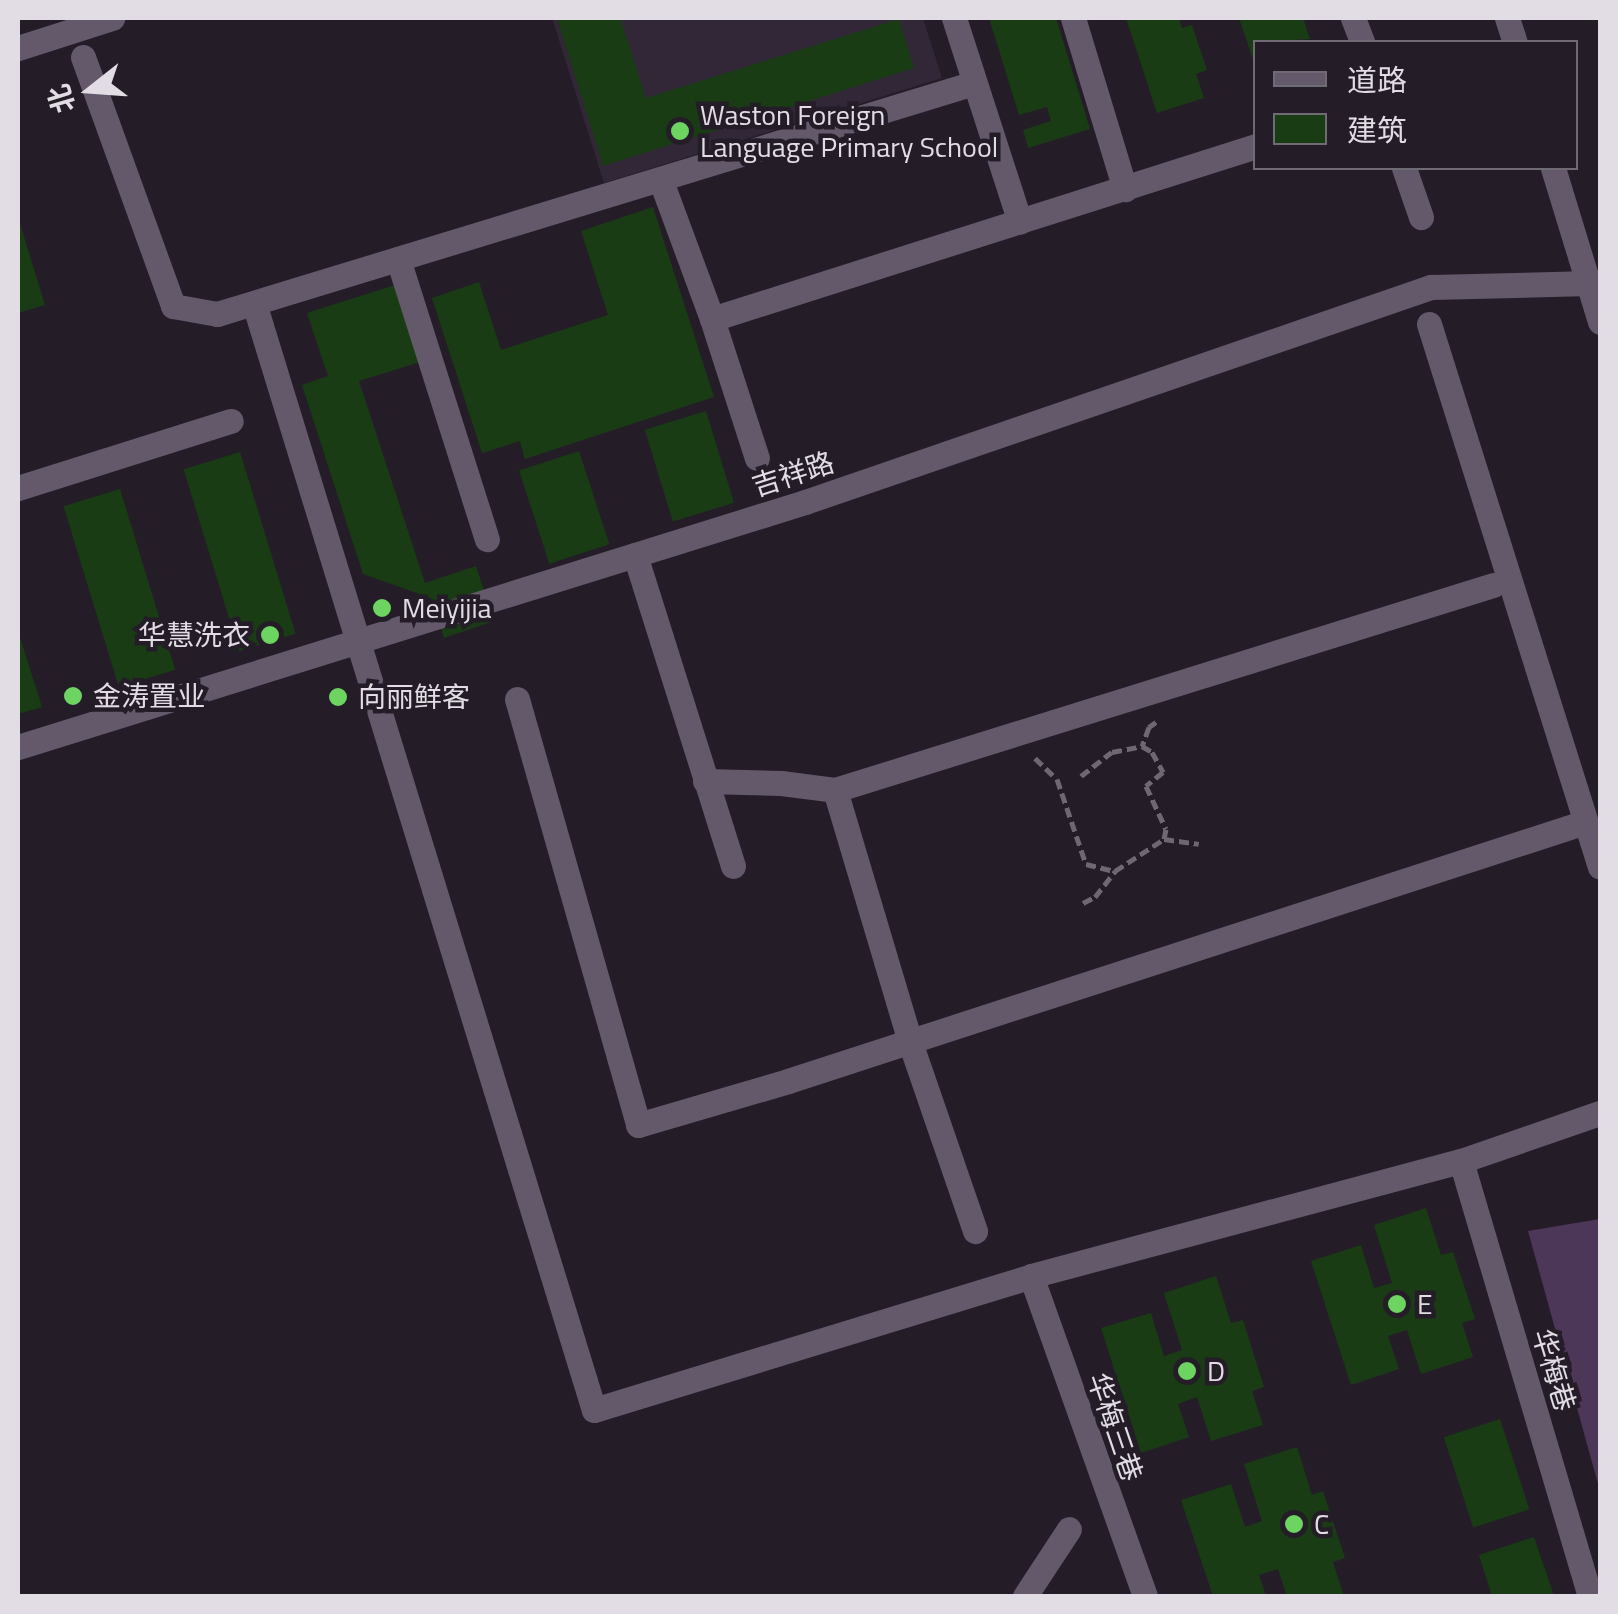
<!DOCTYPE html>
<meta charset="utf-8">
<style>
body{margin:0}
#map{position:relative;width:1618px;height:1614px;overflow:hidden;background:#241d28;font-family:"Titillium Web","Noto Sans SC",sans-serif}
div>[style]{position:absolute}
.built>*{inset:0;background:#312737}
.green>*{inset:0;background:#4d3759}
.building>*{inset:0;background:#193c15;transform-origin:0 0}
.path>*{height:5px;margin-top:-2.5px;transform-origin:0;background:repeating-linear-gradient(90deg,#6e6872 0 10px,transparent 0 15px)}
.minor>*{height:25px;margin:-12.5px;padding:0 12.5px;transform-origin:12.5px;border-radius:12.5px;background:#64586b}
.dots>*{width:28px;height:28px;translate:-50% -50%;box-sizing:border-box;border:5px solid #241d28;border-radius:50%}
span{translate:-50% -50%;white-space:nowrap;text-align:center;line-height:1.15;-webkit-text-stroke:9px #241d28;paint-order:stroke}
.poi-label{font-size:28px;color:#e2dde5}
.left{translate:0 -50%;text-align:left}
.right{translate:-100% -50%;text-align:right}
.street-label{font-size:28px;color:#e2dde5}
.frame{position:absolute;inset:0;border:20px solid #e2dde5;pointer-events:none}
.legend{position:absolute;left:1253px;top:40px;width:325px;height:130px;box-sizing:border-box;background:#241d28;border:2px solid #706a74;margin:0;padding:12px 18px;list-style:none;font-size:30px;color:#e2dde5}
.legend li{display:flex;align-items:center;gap:20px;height:50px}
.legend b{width:50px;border:2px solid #706a74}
.north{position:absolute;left:40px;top:40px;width:100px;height:100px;-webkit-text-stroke:8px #241d28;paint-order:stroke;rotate:253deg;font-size:28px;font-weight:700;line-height:40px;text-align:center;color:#e2dde5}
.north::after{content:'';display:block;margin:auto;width:35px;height:45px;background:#e2dde5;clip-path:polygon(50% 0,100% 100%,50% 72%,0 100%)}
</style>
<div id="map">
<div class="built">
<div style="clip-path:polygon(552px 18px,923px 18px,942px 78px,604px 183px)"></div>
</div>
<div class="green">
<div style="clip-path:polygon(1600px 1219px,1600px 1491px,1528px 1231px)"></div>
</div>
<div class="building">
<div style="clip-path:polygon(557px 18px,620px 18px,646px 98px,899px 19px,914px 68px,603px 166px)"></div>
<div style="clip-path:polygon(989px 18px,1056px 18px,1090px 129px,1028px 148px,1023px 130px,1051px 121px,1047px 107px,1019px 115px)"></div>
<div style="clip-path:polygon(1126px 18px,1179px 18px,1182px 28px,1192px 25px,1207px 70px,1196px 74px,1204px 98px,1157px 113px)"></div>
<div style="clip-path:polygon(1239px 18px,1303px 18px,1310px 39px,1256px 42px,1255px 65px)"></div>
<div style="clip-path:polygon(653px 207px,714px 397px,525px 459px,520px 441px,482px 453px,432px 298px,479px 282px,501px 350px,608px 315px,581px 231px)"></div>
<div style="clip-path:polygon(18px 217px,45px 305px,18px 313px)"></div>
<div style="clip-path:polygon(395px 285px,420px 362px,359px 381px,425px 583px,476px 566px,494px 621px,444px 638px,431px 598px,363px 574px,302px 385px,328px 376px,307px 313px)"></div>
<div style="left:706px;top:411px;width:96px;height:64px;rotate:73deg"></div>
<div style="left:579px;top:451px;width:98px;height:63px;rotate:72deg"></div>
<div style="left:240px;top:452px;width:190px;height:59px;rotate:73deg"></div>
<div style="left:120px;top:489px;width:189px;height:59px;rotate:73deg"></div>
<div style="clip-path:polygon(18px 631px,42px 707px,18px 714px)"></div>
<div style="clip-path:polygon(1426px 1208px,1441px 1255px,1453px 1252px,1475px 1319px,1462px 1323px,1473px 1357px,1421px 1374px,1407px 1330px,1388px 1336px,1399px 1369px,1351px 1385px,1311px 1261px,1361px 1245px,1374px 1288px,1392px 1283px,1374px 1225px)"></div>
<div style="clip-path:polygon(1216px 1276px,1231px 1323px,1243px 1320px,1264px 1387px,1252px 1391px,1263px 1425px,1211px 1441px,1197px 1397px,1178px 1404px,1189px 1437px,1141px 1453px,1101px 1328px,1151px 1313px,1164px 1356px,1182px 1350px,1164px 1293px)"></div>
<div style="left:1500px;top:1419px;width:95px;height:59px;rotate:72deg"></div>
<div style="clip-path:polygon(1297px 1447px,1312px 1495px,1323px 1491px,1345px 1558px,1333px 1562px,1344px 1596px,1287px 1596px,1278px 1569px,1259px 1575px,1266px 1596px,1213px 1596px,1181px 1500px,1231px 1484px,1245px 1527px,1262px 1521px,1244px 1464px)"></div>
<div style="clip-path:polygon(1534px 1537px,1554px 1596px,1492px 1596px,1479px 1555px)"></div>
</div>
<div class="path">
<div style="left:1156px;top:722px;width:9px;rotate:144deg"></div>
<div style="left:1149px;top:727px;width:20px;rotate:110deg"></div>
<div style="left:1142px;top:746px;width:12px;rotate:31deg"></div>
<div style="left:1152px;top:752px;width:23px;rotate:61deg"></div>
<div style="left:1163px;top:772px;width:22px;rotate:141deg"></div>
<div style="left:1146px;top:786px;width:47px;rotate:65.1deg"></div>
<div style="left:1166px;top:829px;width:10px;rotate:101deg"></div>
<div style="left:1035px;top:758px;width:30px;rotate:44deg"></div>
<div style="left:1057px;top:779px;width:90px;rotate:71.2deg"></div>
<div style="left:1086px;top:864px;width:30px;rotate:14deg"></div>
<div style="left:1081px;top:776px;width:39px;rotate:-38deg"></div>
<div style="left:1112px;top:752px;width:31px;rotate:-11deg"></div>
<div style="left:1083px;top:903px;width:13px;rotate:-27deg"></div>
<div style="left:1095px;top:897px;width:33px;rotate:-52deg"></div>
<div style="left:1115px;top:871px;width:59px;rotate:-33.1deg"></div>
<div style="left:1164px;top:839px;width:35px;rotate:8deg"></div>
</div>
<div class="minor">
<div style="left:954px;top:18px;width:214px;rotate:72.1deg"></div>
<div style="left:1073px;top:18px;width:179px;rotate:73.1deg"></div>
<div style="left:1353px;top:18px;width:26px;rotate:69deg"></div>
<div style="left:1507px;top:18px;width:25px;rotate:72deg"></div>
<div style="left:18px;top:48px;width:99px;rotate:-17.7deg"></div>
<div style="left:83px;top:57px;width:265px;rotate:70.1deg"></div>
<div style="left:173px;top:306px;width:45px;rotate:10.3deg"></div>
<div style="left:217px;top:314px;width:791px;rotate:-16.97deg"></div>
<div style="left:1404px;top:168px;width:52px;rotate:70.9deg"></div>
<div style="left:1553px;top:168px;width:161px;rotate:73deg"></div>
<div style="left:661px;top:181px;width:147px;rotate:69.7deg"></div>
<div style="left:712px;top:319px;width:571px;rotate:-17.64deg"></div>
<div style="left:398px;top:259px;width:294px;rotate:72.4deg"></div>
<div style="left:254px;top:303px;width:1158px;rotate:72.93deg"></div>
<div style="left:594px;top:1410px;width:457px;rotate:-17deg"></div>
<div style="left:1031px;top:1276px;width:445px;rotate:-15deg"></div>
<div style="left:1461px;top:1161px;width:147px;rotate:-19.1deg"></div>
<div style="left:712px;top:319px;width:146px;rotate:72.1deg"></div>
<div style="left:1429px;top:324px;width:569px;rotate:72.52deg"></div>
<div style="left:18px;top:488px;width:223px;rotate:-17.5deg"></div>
<div style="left:635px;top:555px;width:326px;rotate:72.5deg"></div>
<div style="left:517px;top:699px;width:443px;rotate:74.1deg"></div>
<div style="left:638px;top:1125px;width:156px;rotate:-16.3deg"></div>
<div style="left:788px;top:1081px;width:838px;rotate:-18deg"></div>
<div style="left:18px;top:747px;width:824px;rotate:-17.29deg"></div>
<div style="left:805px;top:502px;width:662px;rotate:-18.96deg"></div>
<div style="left:1431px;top:287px;width:169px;rotate:-1.4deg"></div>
<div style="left:705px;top:781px;width:76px;rotate:1.5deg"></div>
<div style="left:781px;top:783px;width:54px;rotate:7.4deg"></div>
<div style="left:835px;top:790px;width:263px;rotate:73.4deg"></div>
<div style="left:910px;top:1042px;width:200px;rotate:71deg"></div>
<div style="left:835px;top:790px;width:689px;rotate:-17.3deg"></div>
<div style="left:1461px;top:1161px;width:454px;rotate:73.5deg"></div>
<div style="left:1031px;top:1276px;width:340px;rotate:70.4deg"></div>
<div style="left:1025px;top:1596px;width:80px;rotate:-56.7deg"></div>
</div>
<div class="dots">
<div style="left:680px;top:131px;background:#6dd361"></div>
<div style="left:382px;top:608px;background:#6dd361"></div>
<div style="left:270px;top:635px;background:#6dd361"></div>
<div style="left:73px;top:696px;background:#6dd361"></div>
<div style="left:338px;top:697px;background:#6dd361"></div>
<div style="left:1397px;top:1304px;background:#6dd361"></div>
<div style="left:1187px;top:1371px;background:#6dd361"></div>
<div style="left:1294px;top:1524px;background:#6dd361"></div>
</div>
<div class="poi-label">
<span class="left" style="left:700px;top:131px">Waston Foreign<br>Language Primary School</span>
<span class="left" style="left:402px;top:608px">Meiyijia</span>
<span class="right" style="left:250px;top:635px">华慧洗衣</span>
<span class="left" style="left:93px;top:696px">金涛置业</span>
<span class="left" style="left:358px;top:697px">向丽鲜客</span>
<span class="left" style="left:1417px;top:1304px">E</span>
<span class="left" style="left:1207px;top:1371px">D</span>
<span class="left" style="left:1314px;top:1524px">C</span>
</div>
<div class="street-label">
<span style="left:793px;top:474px;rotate:-18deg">吉祥路</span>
<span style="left:1554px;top:1370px;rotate:73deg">华梅巷</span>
<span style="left:1115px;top:1427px;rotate:71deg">华梅三巷</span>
</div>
<div class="frame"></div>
<ul class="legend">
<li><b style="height:12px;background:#64586b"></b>道路</li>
<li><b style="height:28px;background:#193c15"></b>建筑</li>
</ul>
<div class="north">北</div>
</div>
